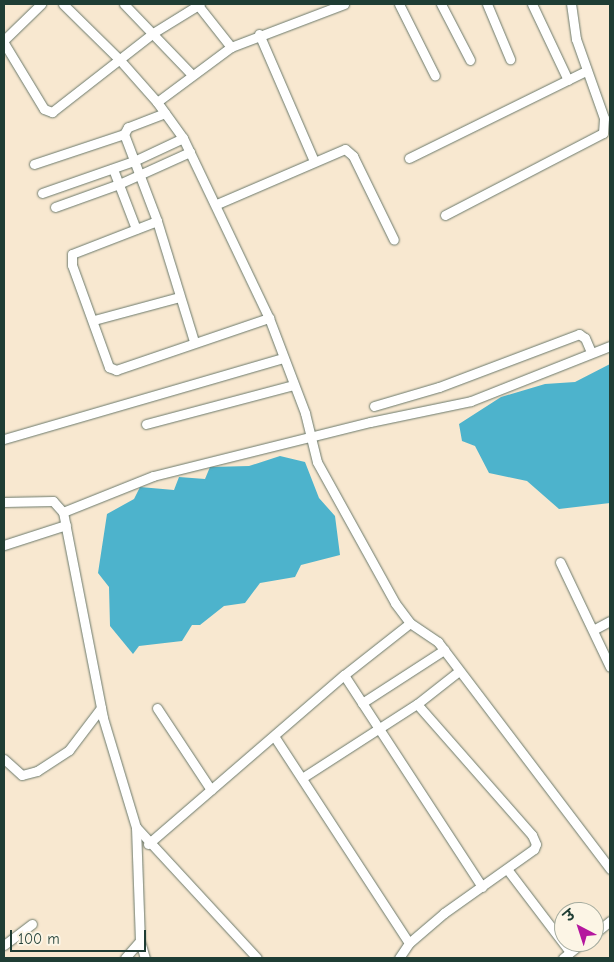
<!DOCTYPE html>
<meta charset="utf-8">
<style>
body{margin:0}
#map{position:relative;width:614px;height:962px;overflow:hidden;background:#f8e8d0;font-family:"Comic Neue","Playpen Sans Deva",sans-serif}
div>[style]{position:absolute}
.water>*{inset:0;background:#4db3cc}
.roads{filter:drop-shadow(0 0 1px #6b796b) drop-shadow(0 0 1px #6b796b)}
.minor>*{height:9px;margin:-4.5px;padding:0 4.5px;transform-origin:4.5px;border-radius:4.5px;background:#fff}
span{translate:-50% -50%;white-space:nowrap;text-align:center;line-height:1.15;-webkit-text-stroke:4px #fcf5e5;paint-order:stroke}
.frame{position:absolute;inset:0;border:5px solid #1f3d34;pointer-events:none}
.north{position:absolute;left:554px;top:902px;width:50px;height:50px;box-sizing:border-box;background:#fcf5e5;border:1px solid #a4ab9e;border-radius:50%;rotate:320deg;font-size:14px;font-weight:700;line-height:20px;text-align:center;color:#1f3d34}
.north::after{content:'';display:block;margin:auto;width:18px;height:22px;background:#b5179e;clip-path:polygon(50% 0,100% 100%,50% 72%,0 100%)}
.scale{position:absolute;left:10px;top:930px;width:136px;height:22px;box-sizing:border-box;border:2px solid #1f3d34;border-top:0;padding-left:6px;font-size:15px;line-height:18px;white-space:nowrap;color:#1f3d34;-webkit-text-stroke:4px #fcf5e5;paint-order:stroke}
</style>
<div id="map">
<div class="water">
<div style="clip-path:polygon(610px 364px,610px 503px,559px 509px,527px 481px,489px 473px,475px 446px,462px 441px,459px 424px,501px 397px,545px 384px,575px 382px)"></div>
<div style="clip-path:polygon(280px 456px,305px 462px,319px 498px,335px 516px,340px 555px,301px 565px,295px 577px,260px 583px,245px 603px,224px 606px,200px 625px,192px 625px,182px 641px,139px 646px,133px 654px,110px 626px,109px 587px,98px 573px,107px 514px,134px 499px,140px 487px,174px 490px,179px 477px,205px 479px,210px 467px,249px 466px)"></div>
</div>
<div class="roads">
<div class="minor">
<div style="left:63px;top:4px;width:78px;rotate:44.5deg"></div>
<div style="left:119px;top:59px;width:57px;rotate:48.5deg"></div>
<div style="left:157px;top:102px;width:44px;rotate:54.2deg"></div>
<div style="left:183px;top:138px;width:199px;rotate:64.5deg"></div>
<div style="left:269px;top:318px;width:102px;rotate:69.2deg"></div>
<div style="left:305px;top:413px;width:50px;rotate:76.2deg"></div>
<div style="left:317px;top:462px;width:161px;rotate:61deg"></div>
<div style="left:395px;top:603px;width:25px;rotate:53deg"></div>
<div style="left:410px;top:623px;width:34px;rotate:34deg"></div>
<div style="left:438px;top:642px;width:285px;rotate:52.8deg"></div>
<div style="left:124px;top:4px;width:98px;rotate:46.2deg"></div>
<div style="left:197px;top:4px;width:55px;rotate:51.7deg"></div>
<div style="left:399px;top:4px;width:80px;rotate:63.4deg"></div>
<div style="left:441px;top:4px;width:63px;rotate:62.6deg"></div>
<div style="left:487px;top:4px;width:60px;rotate:67.3deg"></div>
<div style="left:532px;top:4px;width:84px;rotate:64.7deg"></div>
<div style="left:259px;top:34px;width:138px;rotate:66.6deg"></div>
<div style="left:4px;top:40px;width:52px;rotate:-44.2deg"></div>
<div style="left:4px;top:43px;width:77px;rotate:58.8deg"></div>
<div style="left:44px;top:109px;width:9px;rotate:21deg"></div>
<div style="left:52px;top:112px;width:128px;rotate:-38deg"></div>
<div style="left:153px;top:33px;width:55px;rotate:-31.7deg"></div>
<div style="left:157px;top:102px;width:92px;rotate:-36.6deg"></div>
<div style="left:231px;top:47px;width:121px;rotate:-20.8deg"></div>
<div style="left:165px;top:113px;width:40px;rotate:159deg"></div>
<div style="left:128px;top:127px;width:8px;rotate:120deg"></div>
<div style="left:124px;top:134px;width:93px;rotate:69.2deg"></div>
<div style="left:157px;top:221px;width:126px;rotate:72.9deg"></div>
<div style="left:409px;top:158px;width:197px;rotate:-26.2deg"></div>
<div style="left:34px;top:164px;width:95px;rotate:-18.4deg"></div>
<div style="left:113px;top:169px;width:64px;rotate:69deg"></div>
<div style="left:42px;top:193px;width:97px;rotate:-19.2deg"></div>
<div style="left:134px;top:161px;width:54px;rotate:-25.1deg"></div>
<div style="left:217px;top:204px;width:139px;rotate:-23.3deg"></div>
<div style="left:345px;top:149px;width:11px;rotate:41deg"></div>
<div style="left:353px;top:156px;width:93px;rotate:64deg"></div>
<div style="left:55px;top:207px;width:68px;rotate:-19.8deg"></div>
<div style="left:119px;top:184px;width:78px;rotate:-24.3deg"></div>
<div style="left:445px;top:215px;width:178px;rotate:-27.4deg"></div>
<div style="left:603px;top:133px;width:15px;rotate:-86deg"></div>
<div style="left:604px;top:118px;width:84px;rotate:-109.5deg"></div>
<div style="left:576px;top:39px;width:35px;rotate:-98deg"></div>
<div style="left:157px;top:221px;width:91px;rotate:158.8deg"></div>
<div style="left:72px;top:254px;width:11px;rotate:90deg"></div>
<div style="left:72px;top:265px;width:109px;rotate:70.1deg"></div>
<div style="left:109px;top:367px;width:8px;rotate:23deg"></div>
<div style="left:116px;top:370px;width:162px;rotate:-18.8deg"></div>
<div style="left:94px;top:320px;width:89px;rotate:-15deg"></div>
<div style="left:374px;top:406px;width:68px;rotate:-16.3deg"></div>
<div style="left:439px;top:387px;width:150px;rotate:-20.7deg"></div>
<div style="left:579px;top:334px;width:7px;rotate:34deg"></div>
<div style="left:585px;top:338px;width:15px;rotate:67deg"></div>
<div style="left:146px;top:424px;width:153px;rotate:-14.8deg"></div>
<div style="left:4px;top:439px;width:291px;rotate:-16.2deg"></div>
<div style="left:4px;top:502px;width:49px;rotate:-1.2deg"></div>
<div style="left:53px;top:501px;width:15px;rotate:48deg"></div>
<div style="left:63px;top:512px;width:210px;rotate:79deg"></div>
<div style="left:103px;top:718px;width:114px;rotate:73.2deg"></div>
<div style="left:136px;top:827px;width:178px;rotate:47.3deg"></div>
<div style="left:63px;top:512px;width:97px;rotate:-21.8deg"></div>
<div style="left:153px;top:476px;width:224px;rotate:-14deg"></div>
<div style="left:370px;top:422px;width:103px;rotate:-11.7deg"></div>
<div style="left:471px;top:401px;width:149px;rotate:-21.6deg"></div>
<div style="left:4px;top:545px;width:65px;rotate:-17.9deg"></div>
<div style="left:560px;top:562px;width:116px;rotate:64.5deg"></div>
<div style="left:593px;top:630px;width:19px;rotate:-28deg"></div>
<div style="left:344px;top:675px;width:253px;rotate:56.9deg"></div>
<div style="left:362px;top:703px;width:98px;rotate:-32.9deg"></div>
<div style="left:157px;top:708px;width:98px;rotate:56.6deg"></div>
<div style="left:274px;top:736px;width:247px;rotate:56.9deg"></div>
<div style="left:4px;top:759px;width:24px;rotate:42deg"></div>
<div style="left:22px;top:775px;width:16px;rotate:-15deg"></div>
<div style="left:37px;top:771px;width:38px;rotate:-33deg"></div>
<div style="left:69px;top:750px;width:53px;rotate:-52.7deg"></div>
<div style="left:302px;top:778px;width:137px;rotate:-32.8deg"></div>
<div style="left:417px;top:704px;width:53px;rotate:-38.2deg"></div>
<div style="left:136px;top:827px;width:114px;rotate:88deg"></div>
<div style="left:140px;top:941px;width:18px;rotate:74deg"></div>
<div style="left:148px;top:844px;width:259px;rotate:-40.8deg"></div>
<div style="left:344px;top:675px;width:84px;rotate:-38.2deg"></div>
<div style="left:507px;top:869px;width:104px;rotate:52.8deg"></div>
<div style="left:594px;top:934px;width:21px;rotate:-39deg"></div>
<div style="left:4px;top:945px;width:35px;rotate:-37deg"></div>
<div style="left:125px;top:958px;width:23px;rotate:-49deg"></div>
<div style="left:399px;top:958px;width:18px;rotate:-56deg"></div>
<div style="left:409px;top:943px;width:46px;rotate:-40.6deg"></div>
<div style="left:444px;top:913px;width:110px;rotate:-35.4deg"></div>
<div style="left:534px;top:849px;width:5px;rotate:-68deg"></div>
<div style="left:536px;top:844px;width:10px;rotate:-114deg"></div>
<div style="left:532px;top:835px;width:174px;rotate:-131.3deg"></div>
<div style="left:563px;top:958px;width:26px;rotate:-39deg"></div>
</div>
</div>
<div class="frame"></div>
<div class="north">उ</div>
<div class="scale">100 m</div>
</div>
